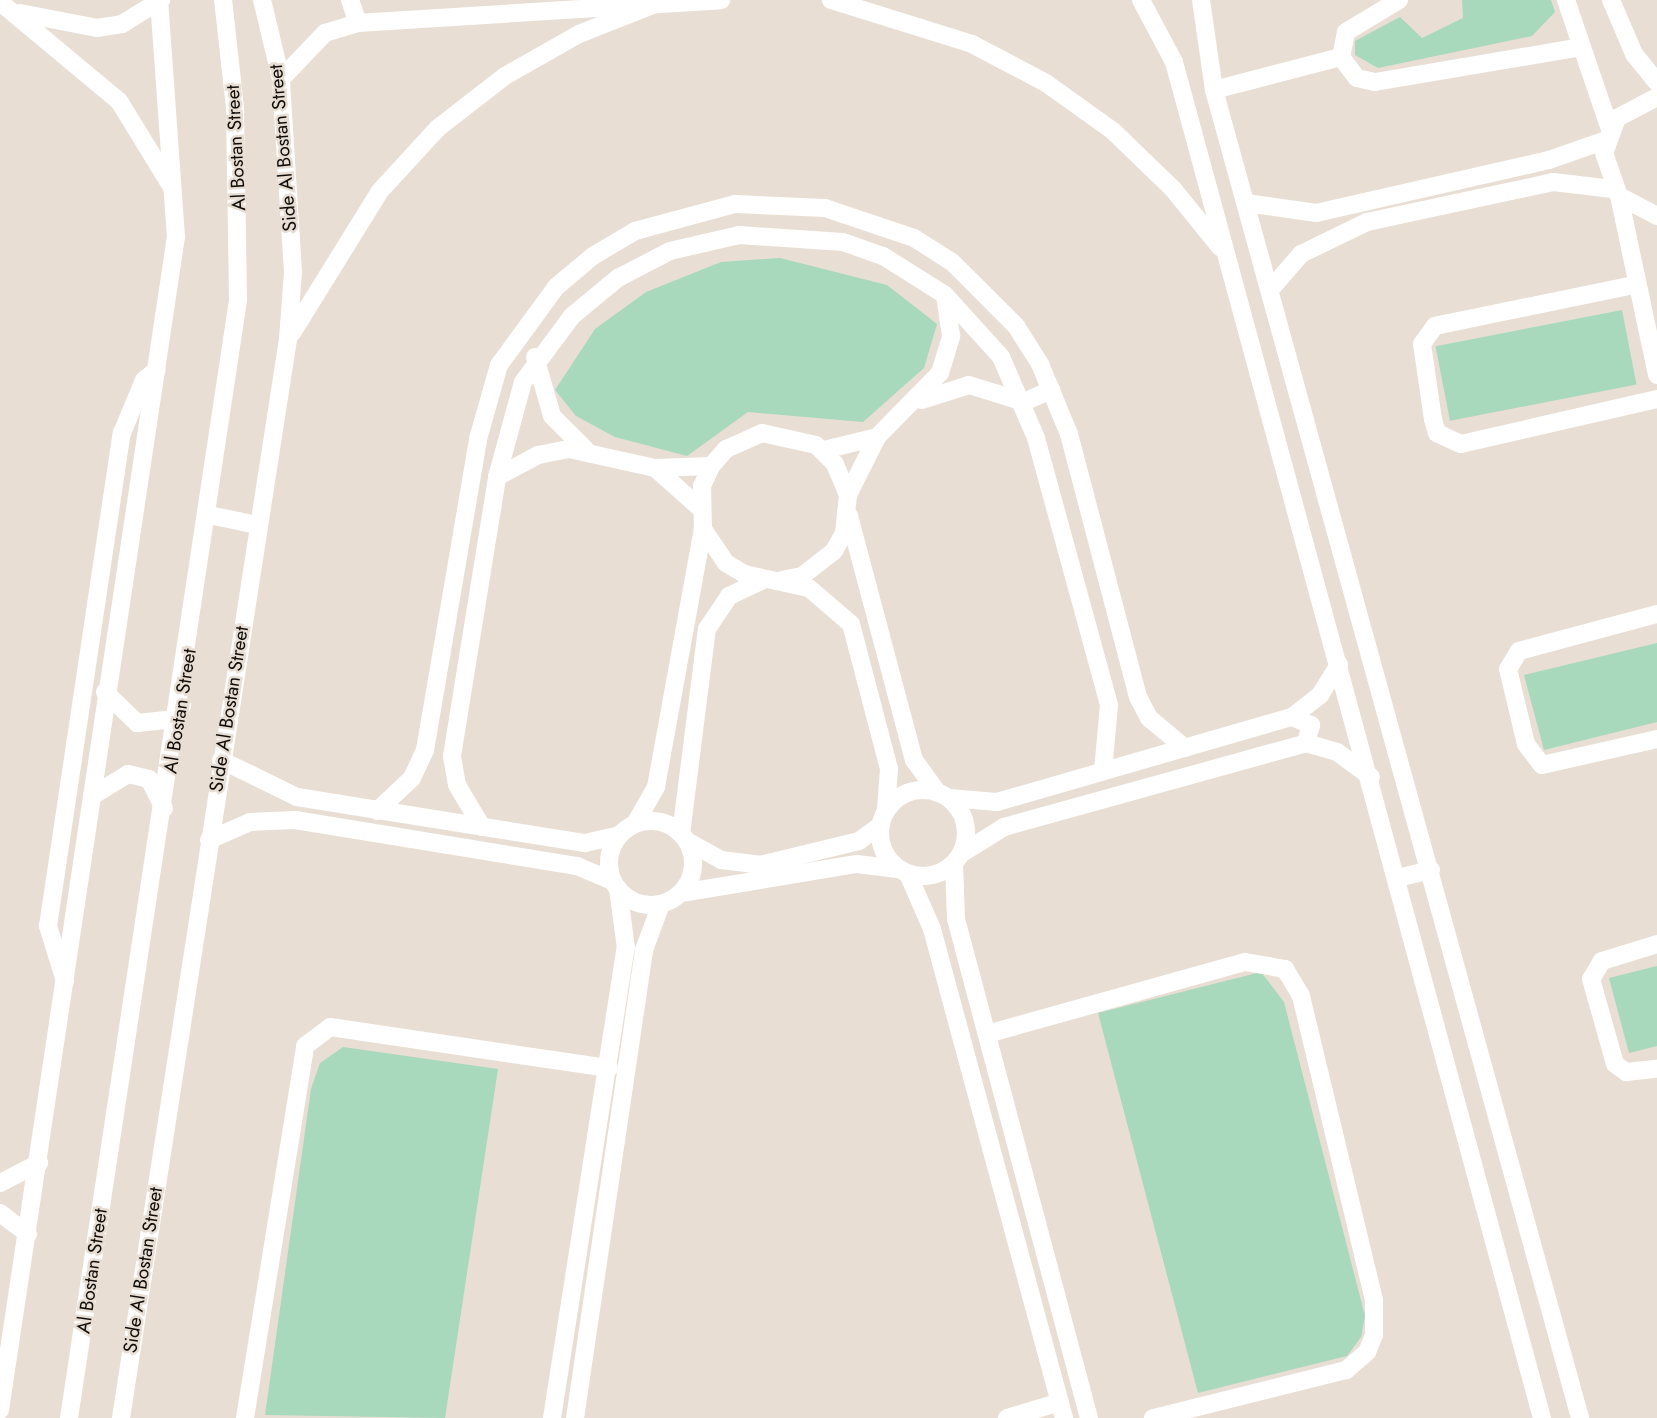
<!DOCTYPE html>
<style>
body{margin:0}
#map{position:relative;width:1657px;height:1418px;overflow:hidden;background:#e8ded4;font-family:Jost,sans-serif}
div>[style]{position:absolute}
.green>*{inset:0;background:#a8d9bc;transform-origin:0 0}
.minor>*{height:18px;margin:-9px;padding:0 9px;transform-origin:9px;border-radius:9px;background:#fff}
.minor>.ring{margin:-9px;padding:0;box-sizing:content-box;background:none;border:18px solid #fff;border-radius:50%}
span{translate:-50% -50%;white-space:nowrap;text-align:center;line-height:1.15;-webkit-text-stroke:5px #e8ded4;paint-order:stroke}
.street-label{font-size:19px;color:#0f0c09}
</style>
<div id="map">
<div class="green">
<div style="clip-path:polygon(1462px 0,1551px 0,1555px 12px,1532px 36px,1378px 68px,1355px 55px,1355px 41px,1400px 17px,1422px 38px,1463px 18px)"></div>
<div style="clip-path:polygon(780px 258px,887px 285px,937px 324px,924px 368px,863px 422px,748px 412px,687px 456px,615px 437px,576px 416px,555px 390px,595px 329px,646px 292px,721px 262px)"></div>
<div style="left:1622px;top:310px;width:76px;height:190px;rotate:79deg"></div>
<div style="clip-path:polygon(1657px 643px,1657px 722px,1544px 750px,1524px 675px)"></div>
<div style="clip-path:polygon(1657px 966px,1657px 1046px,1629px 1053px,1609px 978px)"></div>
<div style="clip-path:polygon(1261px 972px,1284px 1002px,1365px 1316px,1361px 1337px,1347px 1356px,1198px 1393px,1098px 1013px)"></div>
<div style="clip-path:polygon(343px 1047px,498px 1069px,445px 1418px,265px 1415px,311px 1089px,320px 1063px)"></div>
</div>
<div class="minor">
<div style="left:350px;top:0;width:24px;rotate:71deg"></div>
<div style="left:831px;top:0;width:148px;rotate:17.3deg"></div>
<div style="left:972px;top:44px;width:84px;rotate:27.8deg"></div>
<div style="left:1046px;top:83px;width:82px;rotate:35.6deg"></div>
<div style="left:1113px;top:131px;width:83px;rotate:44deg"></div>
<div style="left:1173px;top:189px;width:75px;rotate:51deg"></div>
<div style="left:1141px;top:0;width:70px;rotate:62deg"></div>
<div style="left:1174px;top:62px;width:1405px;rotate:74.82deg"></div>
<div style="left:1201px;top:0;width:91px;rotate:81.8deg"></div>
<div style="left:1214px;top:90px;width:1378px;rotate:74.59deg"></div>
<div style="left:1399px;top:0;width:62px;rotate:148.9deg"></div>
<div style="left:1346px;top:32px;width:25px;rotate:101deg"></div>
<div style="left:1341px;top:57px;width:26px;rotate:53deg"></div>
<div style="left:1357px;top:78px;width:18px;rotate:13deg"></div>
<div style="left:1375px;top:82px;width:210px;rotate:-9.6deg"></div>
<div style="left:1566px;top:0;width:136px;rotate:71.2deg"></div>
<div style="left:1611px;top:0;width:59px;rotate:66.9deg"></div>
<div style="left:1634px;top:54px;width:36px;rotate:51deg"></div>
<div style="left:0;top:2px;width:155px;rotate:39.8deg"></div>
<div style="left:119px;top:101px;width:100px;rotate:58.5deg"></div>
<div style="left:20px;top:13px;width:78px;rotate:11deg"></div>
<div style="left:97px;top:28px;width:25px;rotate:-9deg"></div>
<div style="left:122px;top:24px;width:46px;rotate:-31.6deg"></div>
<div style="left:281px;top:79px;width:64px;rotate:-46.3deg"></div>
<div style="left:325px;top:33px;width:34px;rotate:-17deg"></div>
<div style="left:358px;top:23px;width:364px;rotate:-3.6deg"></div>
<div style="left:1214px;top:90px;width:131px;rotate:-14.6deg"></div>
<div style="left:1657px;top:97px;width:45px;rotate:152.3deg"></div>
<div style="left:1617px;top:118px;width:37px;rotate:110deg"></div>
<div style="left:1604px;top:153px;width:46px;rotate:70.8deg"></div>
<div style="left:1619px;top:196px;width:43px;rotate:27.8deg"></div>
<div style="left:1619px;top:196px;width:183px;rotate:78deg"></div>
<div style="left:1246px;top:203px;width:71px;rotate:8.1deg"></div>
<div style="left:1316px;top:213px;width:239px;rotate:-12.8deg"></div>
<div style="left:1549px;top:160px;width:60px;rotate:-19.3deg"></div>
<div style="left:1634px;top:285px;width:203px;rotate:168.4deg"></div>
<div style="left:1435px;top:326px;width:22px;rotate:126deg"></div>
<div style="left:1422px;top:344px;width:76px;rotate:81.7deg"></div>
<div style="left:1433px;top:419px;width:15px;rotate:74deg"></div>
<div style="left:1437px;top:433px;width:26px;rotate:25deg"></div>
<div style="left:1461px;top:444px;width:201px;rotate:-12.9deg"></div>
<div style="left:1270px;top:290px;width:48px;rotate:-49.3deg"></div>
<div style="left:1301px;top:254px;width:73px;rotate:-25.9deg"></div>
<div style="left:1367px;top:222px;width:190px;rotate:-12.1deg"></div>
<div style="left:1553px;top:182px;width:60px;rotate:6.7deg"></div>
<div style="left:292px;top:333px;width:167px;rotate:-58.2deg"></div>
<div style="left:380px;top:191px;width:86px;rotate:-47.4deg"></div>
<div style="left:438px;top:128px;width:85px;rotate:-37.8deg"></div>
<div style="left:505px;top:76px;width:85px;rotate:-29.6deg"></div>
<div style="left:579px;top:34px;width:85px;rotate:-21.4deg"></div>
<div style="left:535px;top:357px;width:61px;rotate:73.9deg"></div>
<div style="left:552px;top:416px;width:47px;rotate:45deg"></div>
<div style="left:922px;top:400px;width:49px;rotate:-17.7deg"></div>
<div style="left:969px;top:385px;width:58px;rotate:17.2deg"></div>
<div style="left:1024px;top:402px;width:30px;rotate:-24deg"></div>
<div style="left:824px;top:450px;width:55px;rotate:-13.8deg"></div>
<div style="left:655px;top:468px;width:60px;rotate:41.6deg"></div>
<div style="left:497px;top:477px;width:47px;rotate:-28.2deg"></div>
<div style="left:538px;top:455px;width:32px;rotate:-11deg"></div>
<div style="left:569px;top:449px;width:88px;rotate:12.5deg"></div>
<div style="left:655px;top:468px;width:56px;rotate:-2deg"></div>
<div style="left:848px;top:495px;width:65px;rotate:-63.4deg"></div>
<div style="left:877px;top:437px;width:90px;rotate:-45.5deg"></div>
<div style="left:940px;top:373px;width:39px;rotate:-73deg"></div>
<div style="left:951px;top:336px;width:41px;rotate:-98.3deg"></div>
<div style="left:209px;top:515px;width:49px;rotate:11.8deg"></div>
<div style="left:849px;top:516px;width:253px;rotate:75.1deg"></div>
<div style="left:914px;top:760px;width:41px;rotate:54deg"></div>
<div style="left:782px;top:580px;width:20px;rotate:-11deg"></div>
<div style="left:802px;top:576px;width:41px;rotate:-38deg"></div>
<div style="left:834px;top:551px;width:21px;rotate:-61deg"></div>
<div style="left:844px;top:533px;width:38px;rotate:-84deg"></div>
<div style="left:848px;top:495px;width:34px;rotate:-113deg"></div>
<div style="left:835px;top:464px;width:27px;rotate:-135deg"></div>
<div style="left:816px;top:445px;width:55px;rotate:-167.5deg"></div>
<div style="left:762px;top:433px;width:39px;rotate:156deg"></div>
<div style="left:726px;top:449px;width:23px;rotate:131deg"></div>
<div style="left:711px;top:466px;width:22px;rotate:114deg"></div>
<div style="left:702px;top:486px;width:43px;rotate:88.7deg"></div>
<div style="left:703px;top:529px;width:41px;rotate:55.9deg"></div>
<div style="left:726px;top:563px;width:21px;rotate:31deg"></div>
<div style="left:744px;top:574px;width:66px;rotate:12.2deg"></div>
<div style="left:809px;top:588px;width:55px;rotate:40.6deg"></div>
<div style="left:851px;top:624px;width:150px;rotate:75.3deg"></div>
<div style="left:889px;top:769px;width:41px;rotate:94.2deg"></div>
<div style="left:1657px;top:614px;width:143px;rotate:165deg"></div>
<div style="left:1519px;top:651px;width:21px;rotate:121deg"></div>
<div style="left:1508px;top:669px;width:77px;rotate:76.5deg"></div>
<div style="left:1526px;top:744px;width:26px;rotate:53deg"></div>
<div style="left:1542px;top:765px;width:118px;rotate:-12.7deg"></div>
<div style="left:105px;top:692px;width:45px;rotate:44.1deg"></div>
<div style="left:137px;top:723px;width:36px;rotate:-6deg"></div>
<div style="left:173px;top:719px;width:16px;rotate:-55deg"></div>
<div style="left:1292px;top:717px;width:21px;rotate:23deg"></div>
<div style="left:1311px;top:725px;width:19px;rotate:106deg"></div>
<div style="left:221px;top:760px;width:85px;rotate:26deg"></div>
<div style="left:297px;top:797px;width:292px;rotate:9.1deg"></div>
<div style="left:585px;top:843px;width:36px;rotate:-13deg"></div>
<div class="ring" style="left:880px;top:790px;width:68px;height:68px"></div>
<div style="left:92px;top:796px;width:42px;rotate:-31.4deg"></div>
<div style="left:128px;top:774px;width:22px;rotate:13deg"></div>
<div style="left:149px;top:779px;width:33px;rotate:63deg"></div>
<div style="left:949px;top:798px;width:48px;rotate:4.8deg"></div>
<div style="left:997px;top:802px;width:307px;rotate:-16.1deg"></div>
<div style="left:1292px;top:717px;width:36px;rotate:-38deg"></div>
<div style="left:1320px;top:695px;width:36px;rotate:-58deg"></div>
<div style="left:377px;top:811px;width:48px;rotate:-43.3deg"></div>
<div style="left:412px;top:778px;width:31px;rotate:-65deg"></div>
<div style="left:425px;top:750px;width:315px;rotate:-80.3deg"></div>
<div style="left:478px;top:439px;width:77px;rotate:-74.2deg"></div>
<div style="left:499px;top:365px;width:97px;rotate:-53.8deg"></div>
<div style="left:556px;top:287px;width:48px;rotate:-40deg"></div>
<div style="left:593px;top:256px;width:49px;rotate:-30.8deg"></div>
<div style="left:635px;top:231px;width:104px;rotate:-15.1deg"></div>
<div style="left:735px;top:204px;width:90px;rotate:2.5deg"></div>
<div style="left:825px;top:208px;width:94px;rotate:18.6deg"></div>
<div style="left:914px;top:238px;width:45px;rotate:32.3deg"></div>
<div style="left:952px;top:262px;width:91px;rotate:45deg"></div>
<div style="left:1016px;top:326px;width:45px;rotate:57.7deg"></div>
<div style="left:1040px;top:364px;width:76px;rotate:67.5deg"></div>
<div style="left:1069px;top:434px;width:272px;rotate:75.3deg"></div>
<div style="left:1138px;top:697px;width:24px;rotate:62deg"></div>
<div style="left:1149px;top:718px;width:47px;rotate:39.8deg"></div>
<div class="ring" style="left:609px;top:821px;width:66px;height:66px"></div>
<div style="left:635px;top:824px;width:43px;rotate:-60.4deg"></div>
<div style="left:656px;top:787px;width:262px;rotate:-79.7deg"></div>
<div style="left:482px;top:827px;width:49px;rotate:-120.8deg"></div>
<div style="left:457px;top:785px;width:29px;rotate:-100deg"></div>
<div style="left:452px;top:756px;width:283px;rotate:-80.8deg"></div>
<div style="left:497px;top:477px;width:98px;rotate:-74.7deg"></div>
<div style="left:523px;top:382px;width:82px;rotate:-53.4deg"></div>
<div style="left:572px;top:316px;width:60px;rotate:-39.6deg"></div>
<div style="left:618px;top:278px;width:59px;rotate:-27.4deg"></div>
<div style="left:670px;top:251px;width:71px;rotate:-13.1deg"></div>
<div style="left:739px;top:235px;width:104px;rotate:3.9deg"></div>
<div style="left:843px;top:242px;width:42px;rotate:19.3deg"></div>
<div style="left:883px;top:256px;width:73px;rotate:32.2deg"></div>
<div style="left:945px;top:295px;width:84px;rotate:47.9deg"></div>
<div style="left:1001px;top:357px;width:88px;rotate:66.6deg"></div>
<div style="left:1036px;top:438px;width:277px;rotate:74.7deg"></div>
<div style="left:1109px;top:705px;width:66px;rotate:95.2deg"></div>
<div style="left:681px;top:834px;width:207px;rotate:-82.8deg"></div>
<div style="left:707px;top:629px;width:40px;rotate:-56deg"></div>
<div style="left:729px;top:596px;width:38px;rotate:-25deg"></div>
<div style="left:209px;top:840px;width:45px;rotate:-23.7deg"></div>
<div style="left:250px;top:822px;width:45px;rotate:-2.5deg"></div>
<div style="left:295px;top:820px;width:286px;rotate:9.3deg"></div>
<div style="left:577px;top:866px;width:39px;rotate:23deg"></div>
<div style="left:687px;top:841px;width:39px;rotate:29deg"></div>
<div style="left:721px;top:860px;width:39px;rotate:7deg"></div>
<div style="left:760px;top:865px;width:102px;rotate:-13.6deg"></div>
<div style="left:859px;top:841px;width:26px;rotate:-36deg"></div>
<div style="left:961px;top:854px;width:51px;rotate:-32.1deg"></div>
<div style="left:1004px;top:827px;width:313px;rotate:-15.5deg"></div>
<div style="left:1306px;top:743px;width:32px;rotate:16deg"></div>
<div style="left:1337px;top:752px;width:42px;rotate:36.3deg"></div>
<div style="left:954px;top:864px;width:55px;rotate:87.9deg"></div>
<div style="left:956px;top:919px;width:516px;rotate:75.08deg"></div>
<div style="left:908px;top:874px;width:60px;rotate:66.4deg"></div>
<div style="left:932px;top:929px;width:507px;rotate:74.89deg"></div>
<div style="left:1398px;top:878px;width:34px;rotate:-14deg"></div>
<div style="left:681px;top:893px;width:178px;rotate:-9.4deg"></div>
<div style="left:857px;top:864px;width:41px;rotate:7deg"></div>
<div style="left:1657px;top:944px;width:58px;rotate:162.8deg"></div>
<div style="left:1602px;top:961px;width:21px;rotate:121deg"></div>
<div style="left:1591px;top:979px;width:88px;rotate:74.2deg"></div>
<div style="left:1615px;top:1064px;width:14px;rotate:36deg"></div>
<div style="left:1626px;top:1072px;width:31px;rotate:-6deg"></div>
<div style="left:65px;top:981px;width:58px;rotate:-107.2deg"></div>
<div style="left:48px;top:926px;width:499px;rotate:-81.5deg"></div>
<div style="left:122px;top:433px;width:57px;rotate:-67.5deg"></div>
<div style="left:144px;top:380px;width:16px;rotate:-38deg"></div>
<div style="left:987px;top:1034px;width:268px;rotate:-15.6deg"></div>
<div style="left:1245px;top:962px;width:41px;rotate:9.9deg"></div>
<div style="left:1285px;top:969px;width:31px;rotate:59deg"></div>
<div style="left:1301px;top:996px;width:313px;rotate:76.5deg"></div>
<div style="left:1374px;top:1300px;width:35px;rotate:90deg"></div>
<div style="left:1374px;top:1335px;width:18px;rotate:112deg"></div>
<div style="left:1367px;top:1352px;width:28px;rotate:139deg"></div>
<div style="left:1346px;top:1370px;width:199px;rotate:166deg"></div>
<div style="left:0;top:1183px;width:44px;rotate:-27.1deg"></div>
<div style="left:0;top:1213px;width:35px;rotate:37deg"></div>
<div style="left:0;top:1410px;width:1186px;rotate:-81.47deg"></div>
<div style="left:176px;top:237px;width:238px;rotate:-94.1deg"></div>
<div style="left:69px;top:1418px;width:1131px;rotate:-81.4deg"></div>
<div style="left:238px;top:300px;width:192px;rotate:-90.9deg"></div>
<div style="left:235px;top:108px;width:109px;rotate:-96.3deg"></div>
<div style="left:121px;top:1418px;width:1092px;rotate:-81.2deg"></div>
<div style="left:288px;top:339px;width:67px;rotate:-85.7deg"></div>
<div style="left:293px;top:272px;width:193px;rotate:-93.6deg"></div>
<div style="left:281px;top:79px;width:81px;rotate:-103.5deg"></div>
<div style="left:245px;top:1418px;width:377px;rotate:-80.8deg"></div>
<div style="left:305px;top:1046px;width:31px;rotate:-37deg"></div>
<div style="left:330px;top:1027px;width:282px;rotate:8.4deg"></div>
<div style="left:552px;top:1418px;width:476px;rotate:-81.1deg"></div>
<div style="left:626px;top:948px;width:60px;rotate:-97.7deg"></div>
<div style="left:575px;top:1418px;width:473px;rotate:-81.6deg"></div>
<div style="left:644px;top:950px;width:49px;rotate:-69.7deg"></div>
<div style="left:1007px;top:1418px;width:55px;rotate:-16.8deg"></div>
</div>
<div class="street-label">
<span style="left:236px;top:148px;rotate:-93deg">Al Bostan Street</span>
<span style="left:283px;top:148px;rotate:-95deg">Side Al Bostan Street</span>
<span style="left:229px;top:709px;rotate:-81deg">Side Al Bostan Street</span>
<span style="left:180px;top:711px;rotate:-81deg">Al Bostan Street</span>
<span style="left:143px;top:1270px;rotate:-81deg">Side Al Bostan Street</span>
<span style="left:92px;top:1271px;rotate:-82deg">Al Bostan Street</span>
</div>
</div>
